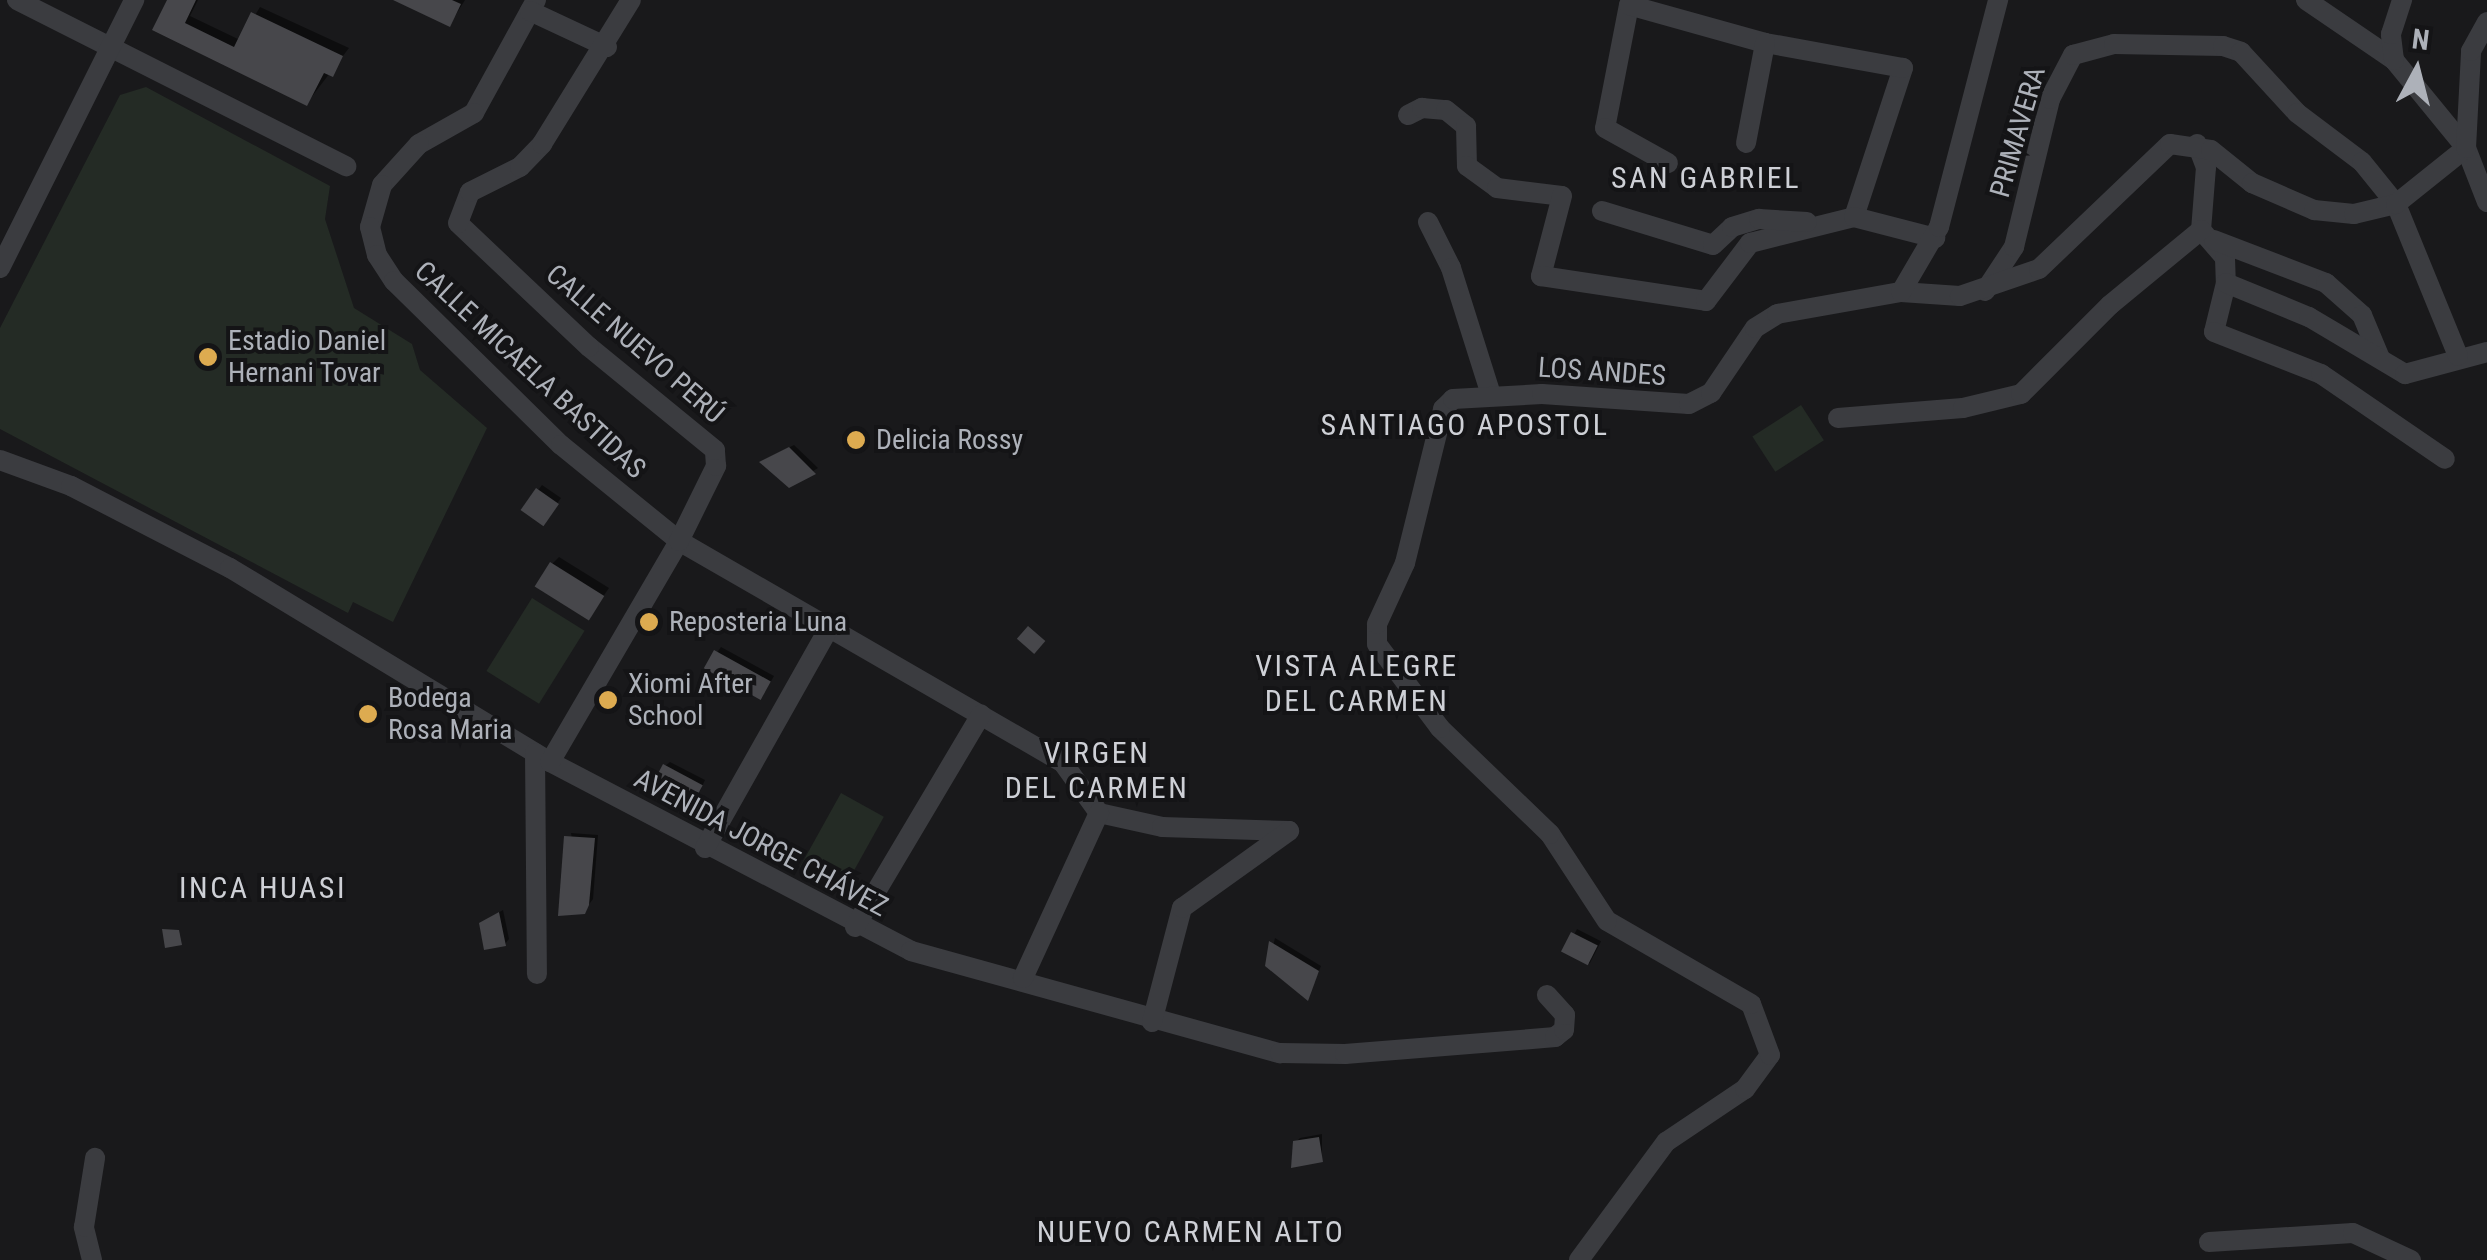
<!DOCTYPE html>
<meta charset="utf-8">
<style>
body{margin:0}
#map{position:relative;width:2487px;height:1260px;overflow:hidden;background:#19191b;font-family:"Roboto Condensed",sans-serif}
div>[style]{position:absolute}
.green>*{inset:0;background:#242b25;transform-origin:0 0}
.shadow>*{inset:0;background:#0007;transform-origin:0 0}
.building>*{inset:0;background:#47474b;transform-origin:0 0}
.minor>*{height:20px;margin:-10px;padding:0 10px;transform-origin:10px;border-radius:10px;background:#3b3c40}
.dots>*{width:28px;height:28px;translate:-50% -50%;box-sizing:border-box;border:5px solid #141416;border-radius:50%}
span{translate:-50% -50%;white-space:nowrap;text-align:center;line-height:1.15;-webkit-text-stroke:8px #141416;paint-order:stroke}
.street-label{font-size:28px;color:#adb1b9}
.poi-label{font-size:28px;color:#adb1b9}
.left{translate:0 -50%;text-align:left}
.neighbourhood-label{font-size:30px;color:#ced0d6;letter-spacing:2.5px}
.north{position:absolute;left:2367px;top:20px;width:100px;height:100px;-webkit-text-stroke:8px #141416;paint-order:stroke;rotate:7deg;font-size:28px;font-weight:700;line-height:40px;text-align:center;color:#adb1b9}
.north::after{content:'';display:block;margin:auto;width:35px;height:45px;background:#adb1b9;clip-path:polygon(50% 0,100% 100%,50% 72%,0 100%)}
</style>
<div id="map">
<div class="green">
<div style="clip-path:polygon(146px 87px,330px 186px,325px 219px,354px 308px,412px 344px,420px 370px,487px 428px,393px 622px,353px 602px,348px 613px,0 429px,0 328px,120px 95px)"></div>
<div style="left:1801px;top:405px;width:42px;height:58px;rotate:57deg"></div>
<div style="left:532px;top:598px;width:62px;height:86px;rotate:32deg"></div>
<div style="left:841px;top:793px;width:49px;height:85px;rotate:29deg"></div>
</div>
<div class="shadow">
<div style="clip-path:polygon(170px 0,198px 0,190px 16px,240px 40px,260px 7px,349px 48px,307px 103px,155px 29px)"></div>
<div style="clip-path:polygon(397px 0,465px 0,450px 24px)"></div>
<div style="clip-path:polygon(794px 445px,818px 468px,790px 485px,766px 459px)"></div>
<div style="clip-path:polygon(542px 485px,561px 498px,546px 519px,523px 510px)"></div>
<div style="clip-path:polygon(559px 557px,609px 588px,589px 617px,552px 564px)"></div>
<div style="clip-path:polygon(721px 647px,774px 676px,765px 692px,707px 667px)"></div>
<div style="clip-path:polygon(670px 762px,705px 780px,700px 791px,665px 766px)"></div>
<div style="clip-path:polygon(571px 833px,598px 835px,593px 899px,584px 911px)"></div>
<div style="clip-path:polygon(503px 910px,509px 939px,505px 944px,487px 919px)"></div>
<div style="left:1577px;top:929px;width:27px;height:25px;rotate:27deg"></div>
<div style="clip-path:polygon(1275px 938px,1321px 966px,1308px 997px,1268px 965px)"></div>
<div style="clip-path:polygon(1322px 1134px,1322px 1160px,1296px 1142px,1300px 1138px)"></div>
</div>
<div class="building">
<div style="clip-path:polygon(167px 0,196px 0,185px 23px,234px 47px,251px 12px,343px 56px,333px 77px,324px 73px,307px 106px,152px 30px)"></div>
<div style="clip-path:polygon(393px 0,452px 0,461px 4px,450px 27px)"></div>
<div style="clip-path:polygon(789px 447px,816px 474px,789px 488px,759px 462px)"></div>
<div style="left:536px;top:488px;width:28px;height:27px;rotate:35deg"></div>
<div style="left:550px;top:562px;width:64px;height:29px;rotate:32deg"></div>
<div style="left:1028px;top:626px;width:23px;height:17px;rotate:41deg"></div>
<div style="left:714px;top:650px;width:65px;height:21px;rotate:29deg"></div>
<div style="left:663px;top:764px;width:45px;height:16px;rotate:28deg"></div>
<div style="clip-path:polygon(564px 836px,595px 838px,589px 905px,585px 914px,558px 916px)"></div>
<div style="clip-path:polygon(499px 912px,506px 946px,484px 950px,479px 923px)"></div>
<div style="clip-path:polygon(162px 929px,179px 930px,182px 945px,165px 948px)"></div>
<div style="left:1571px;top:932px;width:30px;height:22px;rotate:27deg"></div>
<div style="clip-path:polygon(1269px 941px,1319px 971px,1308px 1001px,1265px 966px)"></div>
<div style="clip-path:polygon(1319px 1137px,1323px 1162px,1291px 1168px,1293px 1141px)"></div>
</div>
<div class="minor">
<div style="left:17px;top:0;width:369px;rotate:26.8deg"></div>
<div style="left:536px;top:0;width:129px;rotate:118.8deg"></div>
<div style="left:474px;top:113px;width:63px;rotate:150.6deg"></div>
<div style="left:419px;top:144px;width:55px;rotate:132.1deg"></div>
<div style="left:382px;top:185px;width:44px;rotate:105.9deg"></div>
<div style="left:370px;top:227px;width:29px;rotate:76deg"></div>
<div style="left:377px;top:255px;width:31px;rotate:57deg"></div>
<div style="left:394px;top:281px;width:234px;rotate:44.5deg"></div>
<div style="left:561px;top:445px;width:152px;rotate:39.1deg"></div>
<div style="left:679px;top:541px;width:444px;rotate:30deg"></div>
<div style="left:1063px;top:763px;width:62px;rotate:54.2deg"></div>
<div style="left:1099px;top:813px;width:65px;rotate:12.5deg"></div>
<div style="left:1162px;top:827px;width:127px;rotate:1.8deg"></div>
<div style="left:2306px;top:0;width:107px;rotate:34.3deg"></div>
<div style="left:2394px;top:60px;width:114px;rotate:50.7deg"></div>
<div style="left:2466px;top:148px;width:58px;rotate:68.7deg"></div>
<div style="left:1629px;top:5px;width:125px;rotate:101deg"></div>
<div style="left:1605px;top:128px;width:72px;rotate:29.1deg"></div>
<div style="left:530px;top:11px;width:85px;rotate:25.1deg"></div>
<div style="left:2394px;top:60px;width:26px;rotate:-97deg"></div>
<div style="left:2391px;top:34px;width:36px;rotate:-72deg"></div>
<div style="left:1408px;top:115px;width:16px;rotate:-27deg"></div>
<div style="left:1422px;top:108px;width:24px;rotate:5deg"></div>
<div style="left:1446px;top:110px;width:26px;rotate:39deg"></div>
<div style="left:1466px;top:126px;width:40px;rotate:88.6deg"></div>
<div style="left:1467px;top:166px;width:37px;rotate:36deg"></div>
<div style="left:1497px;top:188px;width:65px;rotate:7deg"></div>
<div style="left:1562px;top:196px;width:83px;rotate:104.7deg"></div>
<div style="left:1541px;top:276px;width:167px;rotate:8.6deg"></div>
<div style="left:1706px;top:301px;width:73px;rotate:-52.8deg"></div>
<div style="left:1750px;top:243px;width:107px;rotate:-14deg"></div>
<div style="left:1854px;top:217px;width:157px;rotate:-71.8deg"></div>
<div style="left:1903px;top:68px;width:140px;rotate:-169.7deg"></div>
<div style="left:1765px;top:43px;width:141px;rotate:-164.4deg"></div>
<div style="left:1746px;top:143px;width:102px;rotate:-79.2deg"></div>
<div style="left:2197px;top:144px;width:25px;rotate:69deg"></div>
<div style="left:2206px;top:167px;width:63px;rotate:94.5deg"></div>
<div style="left:2201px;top:230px;width:37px;rotate:49deg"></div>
<div style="left:2225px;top:258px;width:25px;rotate:88deg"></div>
<div style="left:2226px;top:283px;width:50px;rotate:103.8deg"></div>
<div style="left:2214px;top:332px;width:115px;rotate:21.4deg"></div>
<div style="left:2321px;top:374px;width:150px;rotate:34.4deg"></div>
<div style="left:1602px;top:211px;width:116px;rotate:17deg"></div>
<div style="left:1713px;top:245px;width:26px;rotate:-43deg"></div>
<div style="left:1732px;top:227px;width:28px;rotate:-17deg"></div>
<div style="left:1759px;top:219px;width:48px;rotate:3.6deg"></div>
<div style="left:1854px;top:217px;width:84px;rotate:14.5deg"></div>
<div style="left:1428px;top:222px;width:51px;rotate:63.4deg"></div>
<div style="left:1451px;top:268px;width:133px;rotate:72.5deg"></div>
<div style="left:2214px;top:240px;width:120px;rotate:21deg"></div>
<div style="left:2326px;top:283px;width:48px;rotate:41.6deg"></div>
<div style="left:2362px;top:315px;width:47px;rotate:67.3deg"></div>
<div style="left:0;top:268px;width:300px;rotate:-63.4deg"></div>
<div style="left:2226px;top:283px;width:90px;rotate:22.3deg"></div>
<div style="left:2309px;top:317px;width:112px;rotate:30.7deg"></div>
<div style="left:2405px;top:374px;width:85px;rotate:-15deg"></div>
<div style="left:1985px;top:291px;width:53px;rotate:-56.6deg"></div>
<div style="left:2014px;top:247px;width:152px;rotate:-76.3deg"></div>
<div style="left:2050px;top:99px;width:50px;rotate:-62.4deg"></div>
<div style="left:2073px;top:55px;width:42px;rotate:-15deg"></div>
<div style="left:2114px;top:44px;width:109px;rotate:1.1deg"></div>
<div style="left:2223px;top:46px;width:19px;rotate:18deg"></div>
<div style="left:2241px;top:52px;width:83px;rotate:47.4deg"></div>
<div style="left:2297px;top:113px;width:81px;rotate:37deg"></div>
<div style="left:2362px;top:162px;width:54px;rotate:51deg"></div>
<div style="left:2396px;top:204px;width:164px;rotate:67.8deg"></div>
<div style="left:1901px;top:292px;width:59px;rotate:3.9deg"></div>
<div style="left:1960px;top:296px;width:83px;rotate:-18.9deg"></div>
<div style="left:2039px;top:269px;width:181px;rotate:-43.7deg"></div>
<div style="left:2170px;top:144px;width:41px;rotate:8.3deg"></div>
<div style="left:2211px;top:150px;width:53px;rotate:38.8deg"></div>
<div style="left:2252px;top:183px;width:68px;rotate:23.5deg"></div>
<div style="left:2314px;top:210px;width:40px;rotate:5.7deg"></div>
<div style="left:2354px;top:214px;width:43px;rotate:-13.4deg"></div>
<div style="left:2396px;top:204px;width:90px;rotate:-38.7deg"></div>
<div style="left:2466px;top:148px;width:97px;rotate:-87deg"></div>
<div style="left:2471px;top:51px;width:33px;rotate:-61deg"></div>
<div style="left:1838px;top:418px;width:125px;rotate:-4.6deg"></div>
<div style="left:1963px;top:408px;width:60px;rotate:-13.6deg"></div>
<div style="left:2021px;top:394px;width:126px;rotate:-45deg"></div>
<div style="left:2110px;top:305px;width:118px;rotate:-39.5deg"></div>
<div style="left:0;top:460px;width:76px;rotate:20.1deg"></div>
<div style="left:71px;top:486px;width:179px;rotate:27.3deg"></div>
<div style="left:230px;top:568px;width:374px;rotate:31.2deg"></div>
<div style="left:550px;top:762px;width:407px;rotate:27.6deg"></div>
<div style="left:911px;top:951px;width:383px;rotate:15.5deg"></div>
<div style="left:1280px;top:1053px;width:65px;rotate:0.9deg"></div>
<div style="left:1345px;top:1054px;width:211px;rotate:-4.6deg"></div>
<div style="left:1555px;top:1037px;width:11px;rotate:-38deg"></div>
<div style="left:1564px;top:1030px;width:15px;rotate:-86deg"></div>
<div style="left:1565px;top:1015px;width:27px;rotate:-132deg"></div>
<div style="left:535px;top:753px;width:221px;rotate:89.5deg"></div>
<div style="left:550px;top:762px;width:256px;rotate:-59.7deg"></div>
<div style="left:679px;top:541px;width:84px;rotate:-63.7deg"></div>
<div style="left:716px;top:466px;width:16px;rotate:-94deg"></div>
<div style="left:715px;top:450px;width:163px;rotate:-140.7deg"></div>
<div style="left:589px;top:347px;width:180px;rotate:-136.6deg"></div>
<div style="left:458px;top:223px;width:33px;rotate:-69deg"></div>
<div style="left:470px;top:192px;width:56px;rotate:-26.6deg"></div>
<div style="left:520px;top:167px;width:32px;rotate:-46deg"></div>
<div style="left:542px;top:144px;width:169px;rotate:-58.3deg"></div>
<div style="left:705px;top:848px;width:253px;rotate:-60.6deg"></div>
<div style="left:855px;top:927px;width:247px;rotate:-59.3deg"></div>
<div style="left:1023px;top:978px;width:182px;rotate:-65.3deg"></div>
<div style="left:1152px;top:1022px;width:118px;rotate:-75.3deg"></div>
<div style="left:1182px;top:908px;width:132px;rotate:-35.7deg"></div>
<div style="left:2209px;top:1242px;width:144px;rotate:-3.6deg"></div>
<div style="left:2353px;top:1233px;width:64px;rotate:25deg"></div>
<div style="left:92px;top:1260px;width:34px;rotate:-104deg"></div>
<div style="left:84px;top:1227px;width:70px;rotate:-80.9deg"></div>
<div style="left:1579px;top:1260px;width:147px;rotate:-53.6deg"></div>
<div style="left:1666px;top:1142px;width:95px;rotate:-33.9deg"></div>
<div style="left:1745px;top:1089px;width:42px;rotate:-53.7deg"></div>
<div style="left:1770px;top:1055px;width:54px;rotate:-110.4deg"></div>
<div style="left:1751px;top:1004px;width:166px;rotate:-150deg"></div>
<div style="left:1607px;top:921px;width:104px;rotate:-123.2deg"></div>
<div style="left:1550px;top:834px;width:153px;rotate:-136.1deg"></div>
<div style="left:1440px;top:728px;width:105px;rotate:-126.9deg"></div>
<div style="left:1377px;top:644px;width:20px;rotate:-90deg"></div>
<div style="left:1377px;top:624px;width:67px;rotate:-65.3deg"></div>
<div style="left:1405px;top:563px;width:159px;rotate:-76.1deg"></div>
<div style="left:1443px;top:409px;width:14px;rotate:-45deg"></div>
<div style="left:1453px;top:399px;width:89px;rotate:-3.2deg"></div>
<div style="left:1542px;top:394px;width:147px;rotate:3.9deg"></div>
<div style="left:1689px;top:404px;width:25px;rotate:-27deg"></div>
<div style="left:1711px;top:393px;width:78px;rotate:-55.9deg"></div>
<div style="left:1755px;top:328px;width:26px;rotate:-32deg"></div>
<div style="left:1777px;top:314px;width:126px;rotate:-10.1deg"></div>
<div style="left:1901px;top:292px;width:75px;rotate:-59.7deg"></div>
<div style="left:1939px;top:227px;width:235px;rotate:-75.4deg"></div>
</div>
<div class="dots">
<div style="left:208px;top:357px;background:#ddab50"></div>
<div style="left:856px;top:440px;background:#ddab50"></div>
<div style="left:649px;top:622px;background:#ddab50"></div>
<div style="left:608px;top:700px;background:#ddab50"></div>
<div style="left:368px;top:714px;background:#ddab50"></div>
</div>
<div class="street-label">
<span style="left:2018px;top:132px;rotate:-74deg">PRIMAVERA</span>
<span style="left:635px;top:344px;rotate:41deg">CALLE NUEVO PERÚ</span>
<span style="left:530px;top:370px;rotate:43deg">CALLE MICAELA BASTIDAS</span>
<span style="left:1602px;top:372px;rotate:4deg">LOS ANDES</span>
<span style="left:761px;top:843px;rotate:28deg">AVENIDA JORGE CHÁVEZ</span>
</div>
<div class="poi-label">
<span class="left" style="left:228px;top:357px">Estadio Daniel<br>Hernani Tovar</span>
<span class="left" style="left:876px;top:440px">Delicia Rossy</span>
<span class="left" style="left:669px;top:622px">Reposteria Luna</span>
<span class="left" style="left:628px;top:700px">Xiomi After<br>School</span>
<span class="left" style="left:388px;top:714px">Bodega<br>Rosa Maria</span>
</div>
<div class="neighbourhood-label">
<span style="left:1706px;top:178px">SAN GABRIEL</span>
<span style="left:1465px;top:425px">SANTIAGO APOSTOL</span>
<span style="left:1357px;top:683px">VISTA ALEGRE<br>DEL CARMEN</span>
<span style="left:1097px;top:770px">VIRGEN<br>DEL CARMEN</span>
<span style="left:263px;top:888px">INCA HUASI</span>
<span style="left:1191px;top:1232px">NUEVO CARMEN ALTO</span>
</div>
<div class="north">N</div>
</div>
